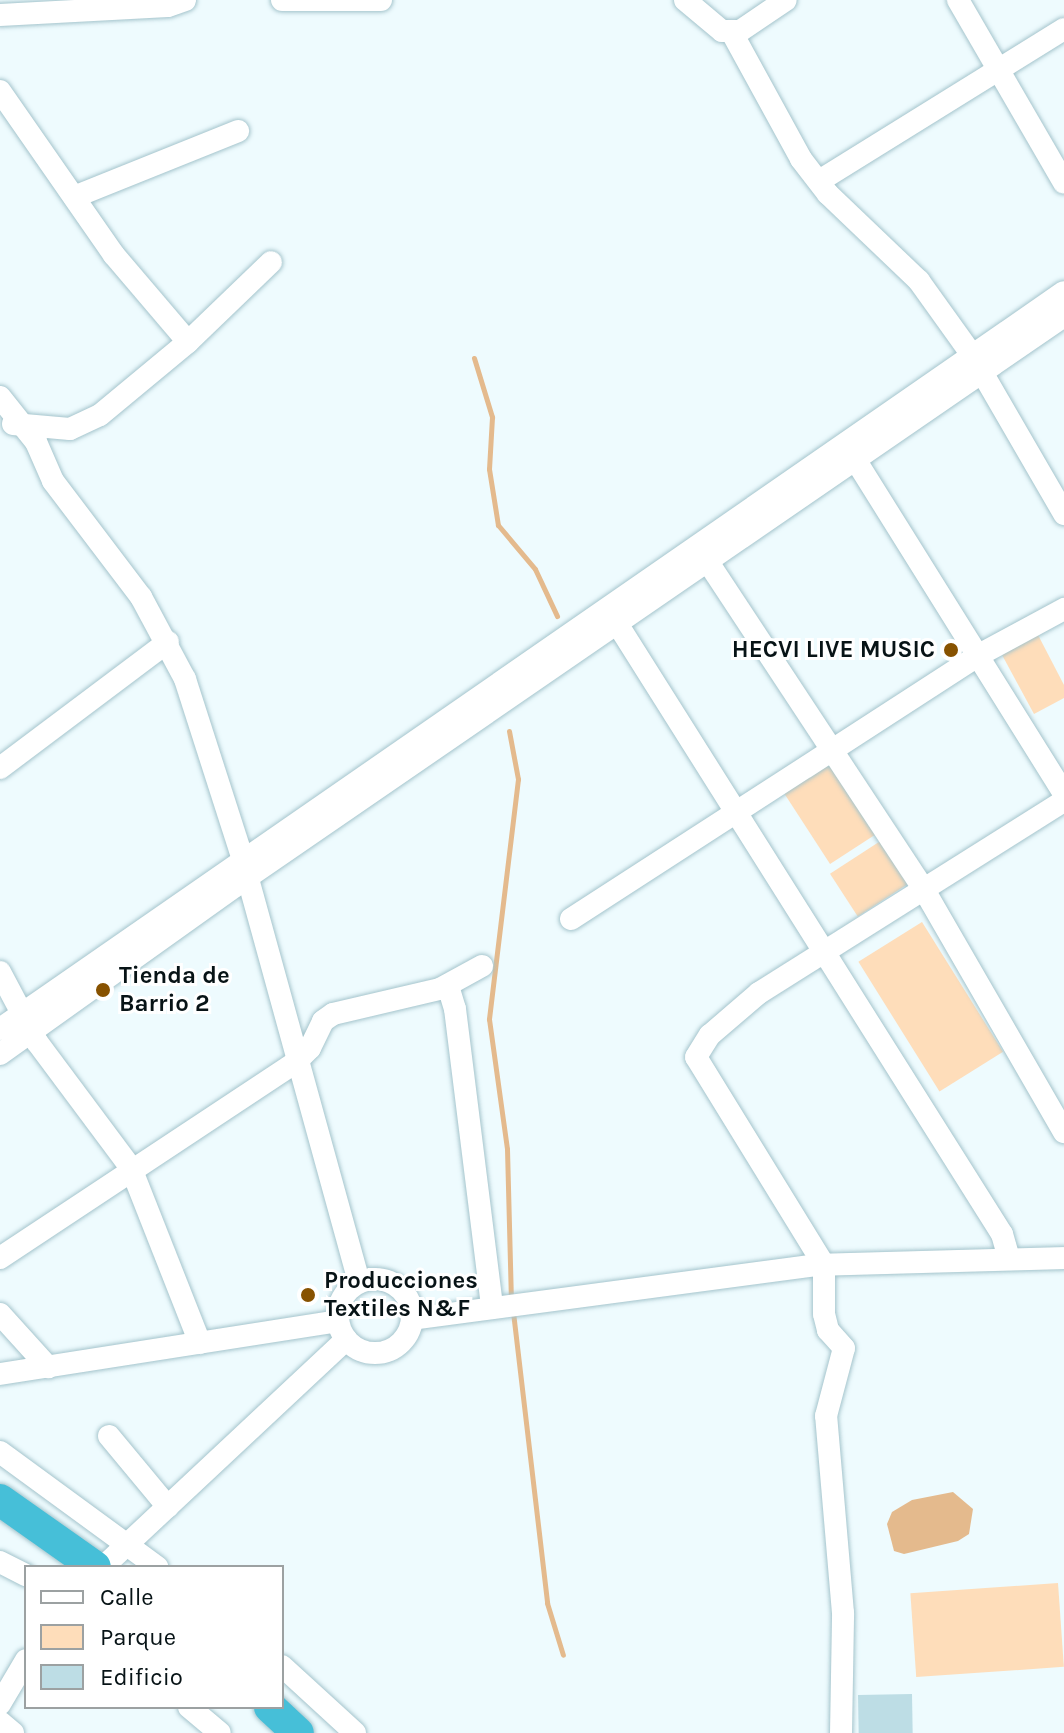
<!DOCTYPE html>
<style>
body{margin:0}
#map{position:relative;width:1064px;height:1733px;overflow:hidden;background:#eefbfe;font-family:Karla,sans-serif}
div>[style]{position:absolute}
.green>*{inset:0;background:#feddba;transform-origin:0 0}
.water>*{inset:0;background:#e4ba8d}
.stream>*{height:5px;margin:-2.5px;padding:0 2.5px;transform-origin:2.5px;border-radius:2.5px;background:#e4ba8d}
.building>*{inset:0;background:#bddde5;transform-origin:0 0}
.roads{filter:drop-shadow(0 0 2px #a4c4cc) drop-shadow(0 0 2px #a4c4cc)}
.minor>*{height:22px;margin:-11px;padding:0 11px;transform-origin:11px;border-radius:11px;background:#fff}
.minor>.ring{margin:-11px;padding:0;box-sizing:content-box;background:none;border:22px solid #fff;border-radius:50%}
.highway>*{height:32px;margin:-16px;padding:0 16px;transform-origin:16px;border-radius:16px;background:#46bfd8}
.dots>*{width:22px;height:22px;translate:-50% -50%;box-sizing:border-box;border:4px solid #fff;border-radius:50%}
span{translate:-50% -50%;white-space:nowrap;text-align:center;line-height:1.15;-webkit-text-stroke:6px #fff;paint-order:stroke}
.poi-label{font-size:24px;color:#071316;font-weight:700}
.right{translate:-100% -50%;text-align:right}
.left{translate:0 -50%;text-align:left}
.legend{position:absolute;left:24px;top:1565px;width:260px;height:144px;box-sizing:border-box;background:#fff;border:2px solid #9ca1a2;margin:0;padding:10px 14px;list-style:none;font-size:24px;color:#071316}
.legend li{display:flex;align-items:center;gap:16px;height:40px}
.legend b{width:40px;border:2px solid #9ca1a2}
</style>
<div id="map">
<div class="green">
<div style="clip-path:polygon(1037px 633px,1064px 685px,1064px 698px,1034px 714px,1001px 653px)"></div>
<div style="left:828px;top:758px;width:90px;height:56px;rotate:57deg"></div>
<div style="left:882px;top:840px;width:51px;height:62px;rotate:57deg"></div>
<div style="left:922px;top:922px;width:153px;height:75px;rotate:58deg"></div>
<div style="left:1058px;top:1583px;width:84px;height:148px;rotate:86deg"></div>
</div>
<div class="water">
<div style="clip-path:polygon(953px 1492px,973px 1509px,969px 1534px,958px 1541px,904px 1554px,894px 1551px,887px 1524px,892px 1512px,912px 1500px)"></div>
</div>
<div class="stream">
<div style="left:474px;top:358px;width:62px;rotate:73deg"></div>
<div style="left:492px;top:417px;width:52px;rotate:93.3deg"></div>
<div style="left:489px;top:469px;width:57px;rotate:80.9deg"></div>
<div style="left:498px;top:525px;width:57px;rotate:49.9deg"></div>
<div style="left:535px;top:569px;width:52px;rotate:64.9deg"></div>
<div style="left:509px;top:731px;width:49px;rotate:79.4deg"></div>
<div style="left:518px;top:779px;width:242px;rotate:96.9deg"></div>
<div style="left:489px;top:1019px;width:131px;rotate:82.1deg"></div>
<div style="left:507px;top:1149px;width:149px;rotate:88.5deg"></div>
<div style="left:513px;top:1312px;width:293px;rotate:83.3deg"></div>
<div style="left:547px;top:1603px;width:54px;rotate:72.9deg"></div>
</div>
<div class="building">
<div style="left:912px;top:1694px;width:39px;height:54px;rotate:89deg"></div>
</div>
<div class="roads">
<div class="minor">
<div style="left:282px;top:0;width:99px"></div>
<div style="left:685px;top:0;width:48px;rotate:40deg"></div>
<div style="left:722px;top:31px;width:18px"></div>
<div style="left:740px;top:31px;width:55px;rotate:-34deg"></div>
<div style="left:958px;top:0;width:211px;rotate:59.9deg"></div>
<div style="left:0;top:15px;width:168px;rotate:-3.1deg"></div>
<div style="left:168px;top:6px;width:18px;rotate:-19deg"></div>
<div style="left:731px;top:31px;width:146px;rotate:61.3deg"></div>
<div style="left:801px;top:159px;width:44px;rotate:52.4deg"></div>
<div style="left:828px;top:194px;width:126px;rotate:43.7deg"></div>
<div style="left:919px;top:281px;width:91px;rotate:54.4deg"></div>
<div style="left:972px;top:355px;width:184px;rotate:59.9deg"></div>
<div style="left:0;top:91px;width:200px;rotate:55.2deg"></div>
<div style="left:114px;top:255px;width:114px;rotate:49.6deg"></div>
<div style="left:819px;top:181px;width:288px;rotate:-31.8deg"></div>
<div style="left:74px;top:197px;width:177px;rotate:-21.9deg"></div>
<div style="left:0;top:397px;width:58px;rotate:51.3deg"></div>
<div style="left:36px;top:442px;width:43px;rotate:66.4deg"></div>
<div style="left:53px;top:481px;width:146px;rotate:52.8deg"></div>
<div style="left:141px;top:597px;width:93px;rotate:61.8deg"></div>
<div style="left:185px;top:679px;width:187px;rotate:72.2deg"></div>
<div style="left:242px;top:857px;width:441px;rotate:74.6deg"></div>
<div style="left:13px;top:424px;width:57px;rotate:5deg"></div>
<div style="left:70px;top:429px;width:33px;rotate:-25deg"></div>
<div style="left:100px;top:415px;width:114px;rotate:-39.7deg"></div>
<div style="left:188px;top:342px;width:115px;rotate:-43.9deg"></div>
<div style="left:848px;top:448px;width:408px;rotate:58deg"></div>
<div style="left:700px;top:550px;width:405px;rotate:56.6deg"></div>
<div style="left:923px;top:888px;width:282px;rotate:60deg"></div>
<div style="left:618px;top:625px;width:720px;rotate:57.77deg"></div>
<div style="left:1002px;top:1234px;width:26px;rotate:74deg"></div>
<div style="left:0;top:768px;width:210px;rotate:-36.9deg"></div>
<div style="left:571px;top:919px;width:486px;rotate:-32.9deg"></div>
<div style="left:979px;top:655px;width:97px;rotate:-28.4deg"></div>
<div style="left:0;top:972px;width:79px;rotate:62.1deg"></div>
<div style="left:37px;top:1042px;width:157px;rotate:53.3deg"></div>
<div style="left:131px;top:1168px;width:188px;rotate:68.5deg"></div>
<div style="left:448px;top:986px;width:24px;rotate:73deg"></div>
<div style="left:455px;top:1009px;width:301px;rotate:82.9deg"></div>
<div style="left:0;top:1029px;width:1294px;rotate:-34.71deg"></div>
<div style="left:0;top:1054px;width:305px;rotate:-35.5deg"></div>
<div style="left:248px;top:877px;width:990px;rotate:-34.51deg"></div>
<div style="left:0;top:1258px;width:354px;rotate:-33.5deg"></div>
<div style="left:295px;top:1063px;width:21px;rotate:-45deg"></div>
<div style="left:310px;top:1048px;width:30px;rotate:-64deg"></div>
<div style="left:323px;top:1021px;width:12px;rotate:-35deg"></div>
<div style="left:333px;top:1014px;width:110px;rotate:-13.2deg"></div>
<div style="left:440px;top:989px;width:48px;rotate:-28.7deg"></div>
<div class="ring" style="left:338px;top:1279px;width:52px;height:52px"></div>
<div style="left:0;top:1314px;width:72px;rotate:47.8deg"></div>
<div style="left:412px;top:1319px;width:408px;rotate:-7.6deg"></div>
<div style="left:816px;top:1265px;width:248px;rotate:-1.6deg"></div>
<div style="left:0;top:1374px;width:342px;rotate:-8.9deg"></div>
<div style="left:109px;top:1436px;width:92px;rotate:50.3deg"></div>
<div style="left:0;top:1452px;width:195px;rotate:36.2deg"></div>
<div style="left:0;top:1562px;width:29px;rotate:27deg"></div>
<div style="left:103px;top:1567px;width:333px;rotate:-43.1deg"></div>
<div style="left:282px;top:1666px;width:99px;rotate:42.5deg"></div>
<div style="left:0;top:1704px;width:51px;rotate:-59.4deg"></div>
<div style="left:189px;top:1707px;width:40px;rotate:40deg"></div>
<div style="left:0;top:1722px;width:17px;rotate:40deg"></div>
<div style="left:841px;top:1733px;width:120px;rotate:-89deg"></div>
<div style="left:843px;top:1613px;width:198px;rotate:-94.9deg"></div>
<div style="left:826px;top:1416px;width:70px;rotate:-75.2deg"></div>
<div style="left:844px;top:1348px;width:24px;rotate:-132deg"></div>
<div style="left:828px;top:1330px;width:16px;rotate:-104deg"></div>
<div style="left:824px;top:1314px;width:49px;rotate:-90deg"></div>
<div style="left:824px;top:1265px;width:244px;rotate:-121.6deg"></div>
<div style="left:696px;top:1057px;width:26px;rotate:-58deg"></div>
<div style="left:710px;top:1035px;width:65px;rotate:-40.6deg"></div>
<div style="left:759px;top:993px;width:360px;rotate:-32.2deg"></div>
</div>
<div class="highway">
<div style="left:0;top:1500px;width:116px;rotate:35.2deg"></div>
<div style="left:270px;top:1707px;width:38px;rotate:43deg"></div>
</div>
</div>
<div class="dots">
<div style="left:951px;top:650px;background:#875200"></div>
<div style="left:103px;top:990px;background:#875200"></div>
<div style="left:308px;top:1295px;background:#875200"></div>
</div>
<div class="poi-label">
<span class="right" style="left:935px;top:650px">HECVI LIVE MUSIC</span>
<span class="left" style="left:119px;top:990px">Tienda de<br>Barrio 2</span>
<span class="left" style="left:324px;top:1295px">Producciones<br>Textiles N&amp;F</span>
</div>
<ul class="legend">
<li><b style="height:10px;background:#fff"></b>Calle</li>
<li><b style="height:22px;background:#feddba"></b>Parque</li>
<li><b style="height:22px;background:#bddde5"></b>Edificio</li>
</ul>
</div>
